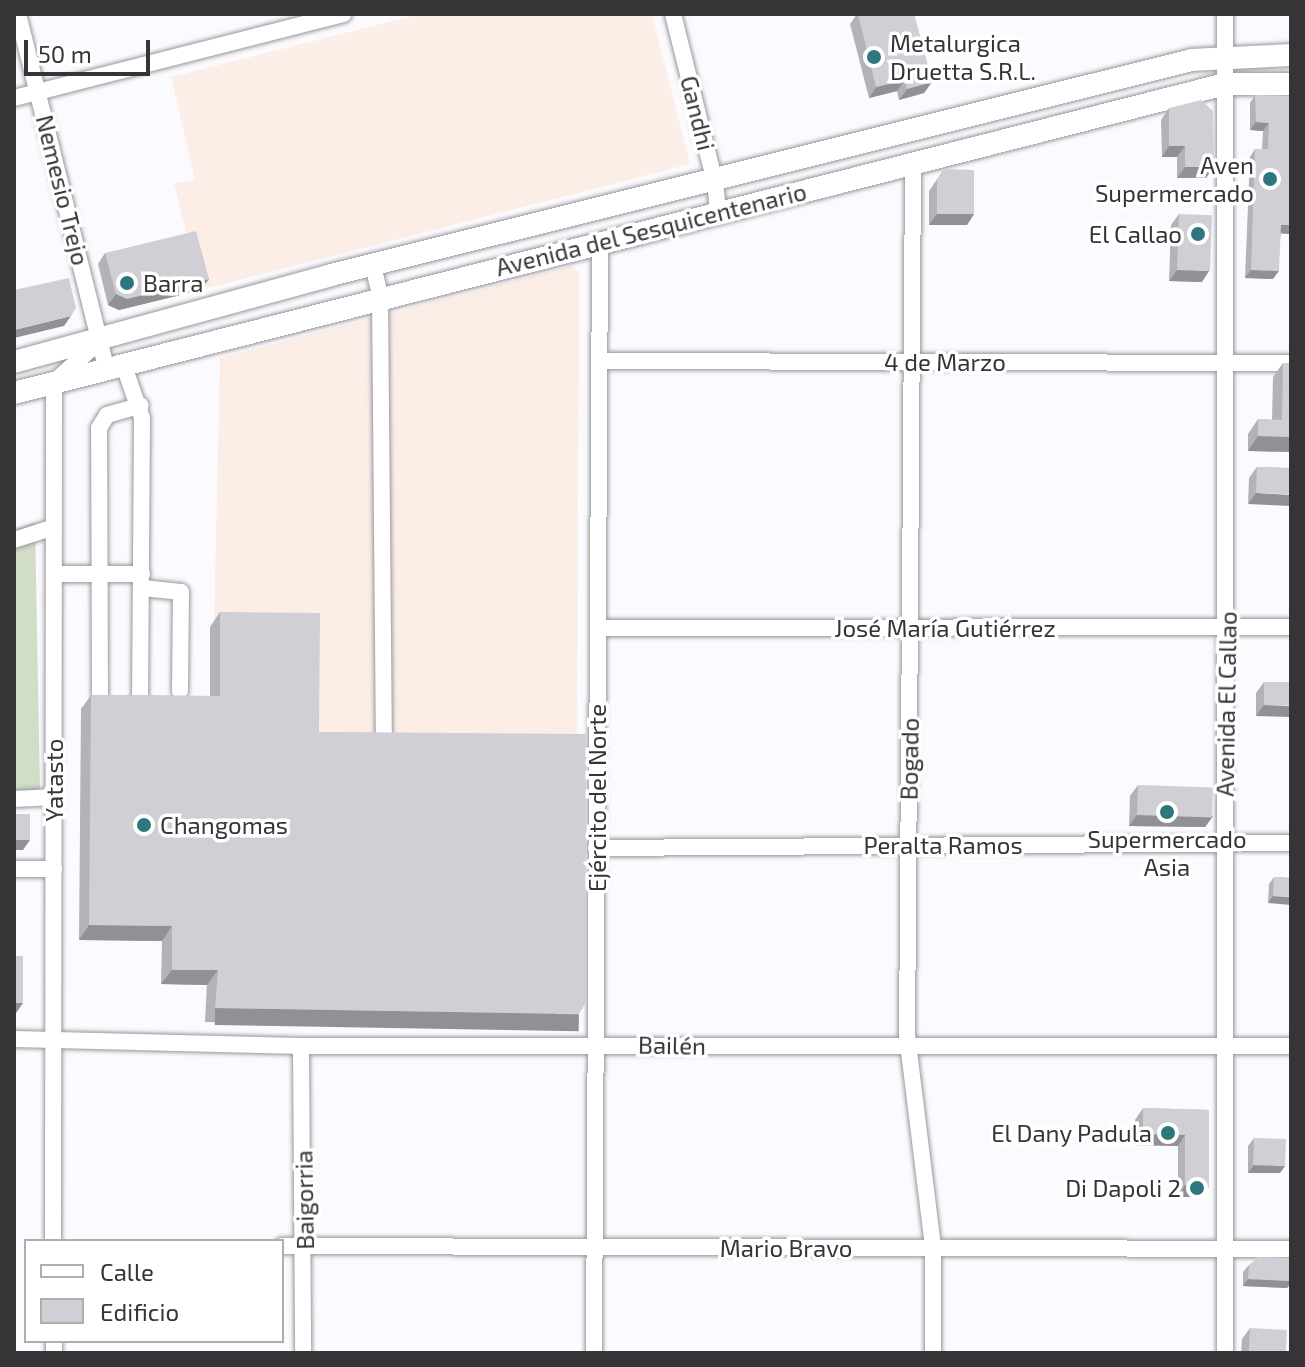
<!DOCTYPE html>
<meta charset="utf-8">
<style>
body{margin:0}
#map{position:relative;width:1305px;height:1367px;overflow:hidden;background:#fbfbff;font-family:"Exo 2",sans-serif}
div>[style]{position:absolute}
.industrial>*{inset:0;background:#fceee7}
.green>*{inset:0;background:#d1ddc6}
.roads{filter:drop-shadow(0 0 2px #97979d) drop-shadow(0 0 2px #97979d)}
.minor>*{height:16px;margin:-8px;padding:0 8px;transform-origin:8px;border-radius:8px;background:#fff}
.major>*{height:22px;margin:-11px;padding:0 11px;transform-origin:11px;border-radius:11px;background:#fff}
.wall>*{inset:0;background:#b2b2b7}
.shaded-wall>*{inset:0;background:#919195;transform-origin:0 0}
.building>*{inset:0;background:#cfcfd5;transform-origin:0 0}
.dots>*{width:22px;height:22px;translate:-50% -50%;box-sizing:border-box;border:4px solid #fff;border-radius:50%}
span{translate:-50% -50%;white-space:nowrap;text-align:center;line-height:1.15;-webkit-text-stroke:7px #fff;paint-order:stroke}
.poi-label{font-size:24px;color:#353537}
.left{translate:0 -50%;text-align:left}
.right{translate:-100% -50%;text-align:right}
.street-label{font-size:24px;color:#353537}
.frame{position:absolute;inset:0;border:16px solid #353537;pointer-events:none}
.legend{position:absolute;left:24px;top:1239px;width:260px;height:104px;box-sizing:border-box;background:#fff;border:2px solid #aeaeaf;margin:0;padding:10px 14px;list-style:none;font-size:24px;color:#353537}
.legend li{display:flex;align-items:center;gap:16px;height:40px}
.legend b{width:40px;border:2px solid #aeaeaf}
.scale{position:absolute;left:24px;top:40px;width:126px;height:36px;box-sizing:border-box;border:4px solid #353537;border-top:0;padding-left:10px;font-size:24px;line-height:28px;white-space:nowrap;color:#353537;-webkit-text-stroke:6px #fff;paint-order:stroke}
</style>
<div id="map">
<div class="industrial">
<div style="clip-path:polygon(421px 14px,652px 14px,690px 164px,201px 290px,174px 183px,195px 180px,171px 77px)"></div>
<div style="clip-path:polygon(571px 266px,579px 273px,576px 1017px,569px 1029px,205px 1022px,220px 358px)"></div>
</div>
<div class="green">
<div style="clip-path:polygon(35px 522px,40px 791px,14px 791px,14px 530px)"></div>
</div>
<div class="roads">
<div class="minor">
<div style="left:18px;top:14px;width:364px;rotate:76deg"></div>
<div style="left:673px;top:14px;width:173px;rotate:76deg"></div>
<div style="left:715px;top:182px;width:31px;rotate:84deg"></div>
<div style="left:1225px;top:14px;width:1339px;rotate:90deg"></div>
<div style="left:14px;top:98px;width:340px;rotate:-14.3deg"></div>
<div style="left:913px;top:164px;width:871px;rotate:90.39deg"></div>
<div style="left:907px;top:1035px;width:215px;rotate:83deg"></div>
<div style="left:933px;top:1248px;width:105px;rotate:90deg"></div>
<div style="left:373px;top:265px;width:31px;rotate:77deg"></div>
<div style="left:380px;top:295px;width:437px;rotate:89.5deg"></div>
<div style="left:599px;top:361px;width:692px;rotate:0.17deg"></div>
<div style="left:123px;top:363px;width:58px;rotate:70.9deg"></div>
<div style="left:142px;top:418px;width:279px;rotate:90.4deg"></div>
<div style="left:14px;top:540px;width:42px;rotate:-18deg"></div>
<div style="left:54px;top:574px;width:88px"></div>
<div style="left:143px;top:588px;width:38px;rotate:6deg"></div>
<div style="left:181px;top:592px;width:99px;rotate:90.6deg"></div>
<div style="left:598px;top:628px;width:693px;rotate:-0.08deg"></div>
<div style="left:100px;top:694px;width:266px;rotate:-90.2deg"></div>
<div style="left:99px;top:428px;width:15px;rotate:-58deg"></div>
<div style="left:107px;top:415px;width:35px;rotate:-16deg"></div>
<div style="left:14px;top:799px;width:40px;rotate:-2.9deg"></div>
<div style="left:596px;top:848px;width:695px;rotate:-0.41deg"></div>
<div style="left:14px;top:869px;width:40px"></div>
<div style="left:14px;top:1039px;width:287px;rotate:1.4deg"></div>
<div style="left:301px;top:1046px;width:990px"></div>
<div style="left:301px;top:1046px;width:307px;rotate:89.6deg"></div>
<div style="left:53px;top:1241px;width:859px;rotate:-89.93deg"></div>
<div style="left:54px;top:382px;width:63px;rotate:-41.8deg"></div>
<div style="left:282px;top:1246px;width:1009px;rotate:0.17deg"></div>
<div style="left:54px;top:1341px;width:12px;rotate:90deg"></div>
<div style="left:594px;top:1353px;width:1110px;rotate:-89.69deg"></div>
</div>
<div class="major">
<div style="left:14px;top:362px;width:329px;rotate:-15.3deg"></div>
<div style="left:331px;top:275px;width:887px;rotate:-14.02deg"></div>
<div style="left:1192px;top:60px;width:99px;rotate:-2.9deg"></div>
<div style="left:14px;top:393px;width:1250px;rotate:-14.31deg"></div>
<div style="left:1225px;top:84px;width:66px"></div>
</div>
</div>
<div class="wall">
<div style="clip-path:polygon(857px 14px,914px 14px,932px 82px,924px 93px,899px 100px,897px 91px,869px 98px,850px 24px)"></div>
<div style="clip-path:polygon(1255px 95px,1291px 96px,1289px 234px,1281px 233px,1273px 279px,1245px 278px,1250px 157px,1255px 149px,1262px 149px,1263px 131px,1250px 130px,1250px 103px)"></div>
<div style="clip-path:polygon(1169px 108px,1206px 178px,1177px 178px,1177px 157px,1162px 157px,1161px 120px)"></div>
<div style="clip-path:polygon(944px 169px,974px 214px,967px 225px,929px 225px,929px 191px)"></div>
<div style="clip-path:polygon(1179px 214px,1202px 282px,1169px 281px,1171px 225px)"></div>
<div style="clip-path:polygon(105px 253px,201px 290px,119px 310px,108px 305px,98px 264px)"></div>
<div style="clip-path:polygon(1283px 363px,1291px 363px,1291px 452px,1248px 451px,1248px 434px,1258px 419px,1272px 420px,1273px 377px)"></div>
<div style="clip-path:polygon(1257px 467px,1291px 468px,1248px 504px,1249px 478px)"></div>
<div style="clip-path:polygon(220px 612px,319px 732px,569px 1029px,205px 1022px,207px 985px,161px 984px,162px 941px,79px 940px,81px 709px,91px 695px,210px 696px,210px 627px)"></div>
<div style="clip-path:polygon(1264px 682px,1291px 682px,1256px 716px,1256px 693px)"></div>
<div style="clip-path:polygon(1138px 785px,1213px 816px,1205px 827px,1129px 826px,1130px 796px)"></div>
<div style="clip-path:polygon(1274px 877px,1291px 878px,1268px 903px,1269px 884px)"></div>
<div style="clip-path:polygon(1143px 1108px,1209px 1110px,1201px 1197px,1178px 1197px,1178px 1146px,1135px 1145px,1135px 1120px)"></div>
<div style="clip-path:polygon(1254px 1138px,1280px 1173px,1248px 1173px,1248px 1146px)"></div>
<div style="clip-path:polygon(1291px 1258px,1291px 1283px,1287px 1288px,1243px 1286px,1243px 1272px,1249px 1265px)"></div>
<div style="clip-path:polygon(1250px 1328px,1286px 1353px,1241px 1353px,1242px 1339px)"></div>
</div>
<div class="shaded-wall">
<div style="clip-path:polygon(905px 80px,897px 91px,869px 98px,876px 87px)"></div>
<div style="clip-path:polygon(932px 82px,924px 93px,899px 100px,907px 89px)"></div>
<div style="clip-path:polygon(1256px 122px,1269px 123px,1263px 131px,1250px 130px)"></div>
<div style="clip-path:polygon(1169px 146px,1185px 146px,1177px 157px,1162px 157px)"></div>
<div style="clip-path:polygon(1185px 167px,1214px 167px,1206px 178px,1177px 178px)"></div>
<div style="clip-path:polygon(937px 214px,974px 214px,967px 225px,929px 225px)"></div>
<div style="clip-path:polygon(1281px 225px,1291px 225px,1291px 231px,1289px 234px,1276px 233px)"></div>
<div style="clip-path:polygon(1177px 270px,1209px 271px,1202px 282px,1169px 281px)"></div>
<div style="clip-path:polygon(1251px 270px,1279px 271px,1273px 279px,1245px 278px)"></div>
<div style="clip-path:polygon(209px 279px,201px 290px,119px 310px,108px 305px,116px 294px)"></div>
<div style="clip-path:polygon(71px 316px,64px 326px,14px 338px,14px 330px)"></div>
<div style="clip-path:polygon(1258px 436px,1291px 437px,1291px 452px,1248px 451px)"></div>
<div style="clip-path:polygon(1256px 493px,1291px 495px,1291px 506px,1248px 504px)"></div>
<div style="clip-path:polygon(1264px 705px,1291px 706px,1291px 717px,1256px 716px)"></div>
<div style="clip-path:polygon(1137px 815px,1213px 816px,1205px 827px,1129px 826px)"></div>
<div style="clip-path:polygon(14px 840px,30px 840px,23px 850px,14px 850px)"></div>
<div style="clip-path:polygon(1273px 896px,1291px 897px,1291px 905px,1268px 903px)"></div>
<div style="clip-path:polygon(89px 925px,172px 926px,162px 941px,79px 940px)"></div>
<div style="clip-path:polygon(172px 970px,218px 970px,207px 985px,161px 984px)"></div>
<div style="clip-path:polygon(14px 1003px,23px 1003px,14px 1016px)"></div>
<div style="left:215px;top:1008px;width:364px;height:17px;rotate:1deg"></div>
<div style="clip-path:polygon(1143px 1134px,1185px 1135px,1178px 1146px,1135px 1145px)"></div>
<div style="clip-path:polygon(1254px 1165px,1285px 1166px,1280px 1173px,1248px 1173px)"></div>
<div style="clip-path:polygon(1185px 1185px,1209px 1186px,1201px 1197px,1178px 1197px)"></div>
<div style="clip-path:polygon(1248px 1279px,1291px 1281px,1291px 1283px,1287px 1288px,1243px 1286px)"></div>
</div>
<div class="building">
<div style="clip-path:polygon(858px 14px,914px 14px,932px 82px,907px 89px,905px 80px,876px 87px)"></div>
<div style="clip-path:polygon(1255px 95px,1291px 96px,1291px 225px,1281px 225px,1279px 271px,1251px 270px,1255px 149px,1268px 149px,1269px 123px,1256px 122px)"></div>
<div style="clip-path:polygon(1201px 100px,1213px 111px,1214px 167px,1185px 167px,1185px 146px,1169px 146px,1169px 108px)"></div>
<div style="clip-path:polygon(944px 169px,974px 170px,974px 214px,937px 214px,937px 180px)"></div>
<div style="left:1179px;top:214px;width:33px;height:56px;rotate:2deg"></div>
<div style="clip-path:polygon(196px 231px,209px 279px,127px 299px,116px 294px,105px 253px)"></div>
<div style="clip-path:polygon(69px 278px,76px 308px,71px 316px,14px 330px,14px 290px)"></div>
<div style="clip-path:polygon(1283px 363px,1291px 363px,1291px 437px,1258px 436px,1258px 419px,1282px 420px)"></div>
<div style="left:1257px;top:467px;width:34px;height:26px;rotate:2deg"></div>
<div style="clip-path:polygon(220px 612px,320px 613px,319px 732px,586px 734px,586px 1002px,579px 1014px,215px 1008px,218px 970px,172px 970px,172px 926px,89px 925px,91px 695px,220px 696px)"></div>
<div style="left:1264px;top:682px;width:27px;height:23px"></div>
<div style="left:1138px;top:785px;width:75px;height:30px;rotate:2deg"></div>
<div style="left:14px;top:814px;width:16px;height:26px"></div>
<div style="left:1274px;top:877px;width:17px;height:19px;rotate:3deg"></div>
<div style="left:14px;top:956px;width:9px;height:47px"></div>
<div style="clip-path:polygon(1143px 1108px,1209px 1110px,1209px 1186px,1185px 1185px,1185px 1135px,1143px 1134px)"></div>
<div style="left:1254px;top:1138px;width:32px;height:27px;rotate:2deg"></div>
<div style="clip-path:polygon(1258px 1257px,1291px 1258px,1291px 1281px,1248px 1279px,1249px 1265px)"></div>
<div style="left:1250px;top:1328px;width:37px;height:25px;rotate:3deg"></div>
</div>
<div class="dots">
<div style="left:874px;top:57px;background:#2e777f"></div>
<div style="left:1270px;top:179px;background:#2e777f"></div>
<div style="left:1198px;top:234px;background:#2e777f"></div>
<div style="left:127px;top:283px;background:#2e777f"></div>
<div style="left:1167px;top:812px;background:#2e777f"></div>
<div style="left:144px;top:825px;background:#2e777f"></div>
<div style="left:1168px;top:1133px;background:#2e777f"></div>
<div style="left:1197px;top:1188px;background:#2e777f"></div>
</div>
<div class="poi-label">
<span class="left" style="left:890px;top:57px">Metalurgica<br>Druetta S.R.L.</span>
<span class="right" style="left:1254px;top:179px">Aven<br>Supermercado</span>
<span class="right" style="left:1182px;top:234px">El Callao</span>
<span class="left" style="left:143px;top:283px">Barra</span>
<span class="left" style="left:160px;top:825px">Changomas</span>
<span style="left:1167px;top:853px">Supermercado<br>Asia</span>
<span class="right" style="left:1152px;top:1133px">El Dany Padula</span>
<span class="right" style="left:1181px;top:1188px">Di Dapoli 2</span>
</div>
<div class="street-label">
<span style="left:698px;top:113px;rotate:76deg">Gandhi</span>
<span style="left:63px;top:190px;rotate:76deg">Nemesio Trejo</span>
<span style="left:651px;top:229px;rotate:-14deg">Avenida del Sesquicentenario</span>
<span style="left:945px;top:362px">4 de Marzo</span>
<span style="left:945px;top:628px">José María Gutiérrez</span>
<span style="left:1226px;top:704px;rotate:-89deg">Avenida El Callao</span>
<span style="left:909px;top:759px;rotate:-89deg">Bogado</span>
<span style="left:54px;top:780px;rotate:-90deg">Yatasto</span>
<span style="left:597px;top:798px;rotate:-90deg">Ejército del Norte</span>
<span style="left:943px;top:845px">Peralta Ramos</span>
<span style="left:672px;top:1045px;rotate:1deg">Bailén</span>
<span style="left:304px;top:1200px;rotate:-91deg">Baigorria</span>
<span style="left:786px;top:1248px">Mario Bravo</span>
</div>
<div class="frame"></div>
<ul class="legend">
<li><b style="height:10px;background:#fff"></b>Calle</li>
<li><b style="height:22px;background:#cfcfd5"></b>Edificio</li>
</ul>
<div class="scale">50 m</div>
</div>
